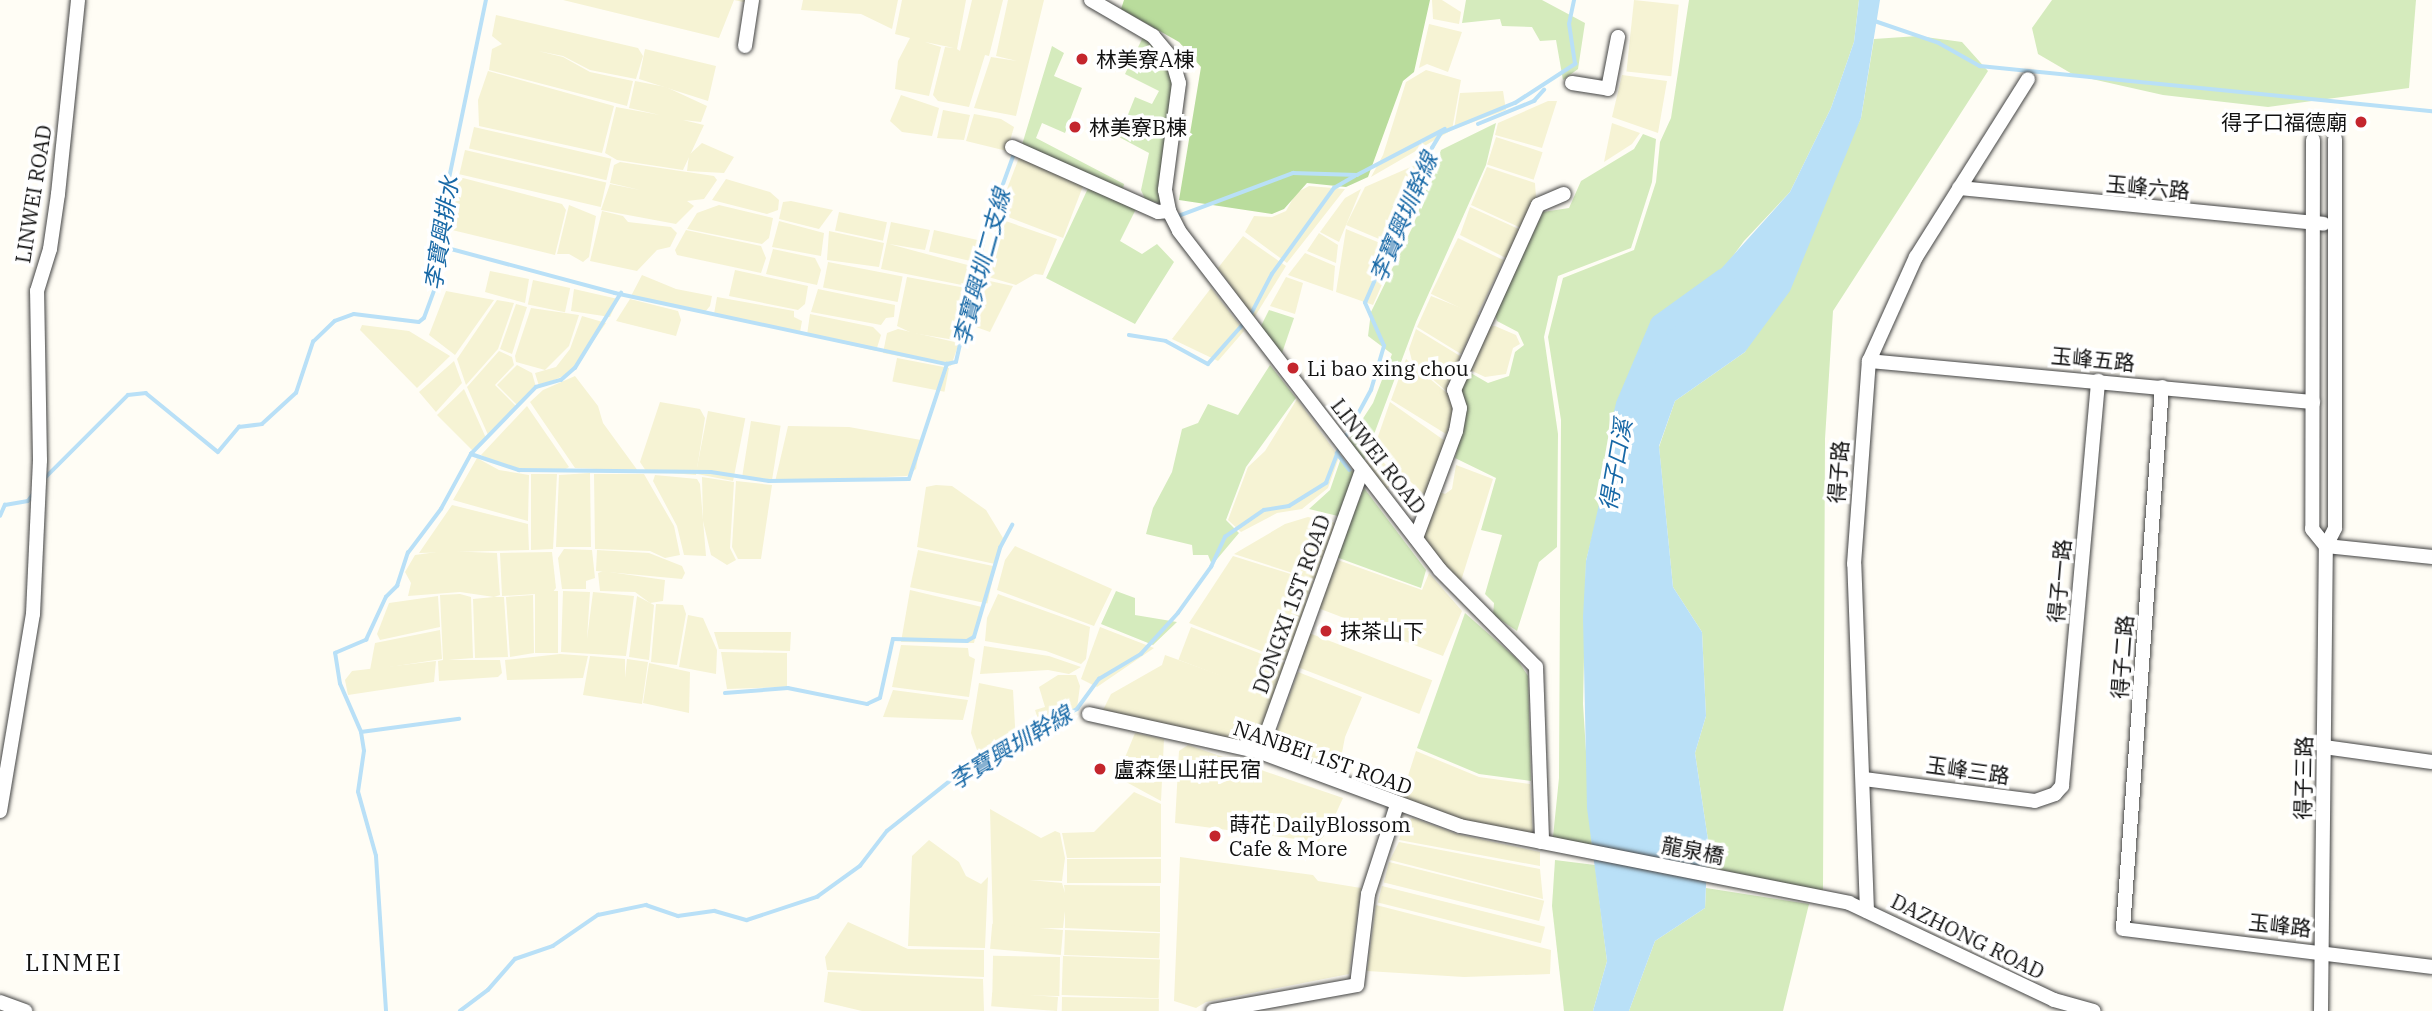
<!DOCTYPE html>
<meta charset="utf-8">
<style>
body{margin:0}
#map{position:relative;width:2432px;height:1011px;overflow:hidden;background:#fffdf5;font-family:"IBM Plex Serif","Noto Sans TC",serif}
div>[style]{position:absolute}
.farmland>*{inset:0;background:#f6f3d4;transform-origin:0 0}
.green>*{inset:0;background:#d5ebbd}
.forest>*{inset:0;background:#b9dc9c}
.water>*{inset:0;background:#b9e0f7}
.stream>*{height:3.5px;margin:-1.75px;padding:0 1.75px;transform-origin:1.75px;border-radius:1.75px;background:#b9e0f7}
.river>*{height:21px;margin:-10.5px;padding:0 10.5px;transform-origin:10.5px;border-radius:10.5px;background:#b9e0f7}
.roads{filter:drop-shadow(0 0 2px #444) drop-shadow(0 0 2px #444)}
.minor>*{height:14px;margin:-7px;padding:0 7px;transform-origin:7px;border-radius:7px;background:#fff}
.dots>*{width:19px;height:19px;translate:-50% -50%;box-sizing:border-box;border:4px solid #fff;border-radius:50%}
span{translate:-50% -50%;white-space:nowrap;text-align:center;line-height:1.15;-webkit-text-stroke:7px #fff;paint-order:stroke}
.poi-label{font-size:21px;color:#111}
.left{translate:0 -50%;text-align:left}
.right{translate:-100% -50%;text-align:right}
.street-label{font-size:21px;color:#111}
.water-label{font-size:23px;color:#1768a6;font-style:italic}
.quarter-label{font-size:24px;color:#111;letter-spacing:2px}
</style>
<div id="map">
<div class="farmland">
<div style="clip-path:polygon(563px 0,747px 0,748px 3px,734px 0,719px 38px)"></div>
<div style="clip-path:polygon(803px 0,898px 0,892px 29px,861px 14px,801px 10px)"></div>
<div style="clip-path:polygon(902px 0,966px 0,957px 49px,960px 51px,972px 0,1003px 0,989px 56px,985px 55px,969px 107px,938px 101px,933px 95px,945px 47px,954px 48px,925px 42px,941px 47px,929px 96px,895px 89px,898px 61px,910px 38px,895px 34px)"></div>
<div style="clip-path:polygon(1008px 0,1044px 0,1016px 116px,974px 108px,991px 57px,1017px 61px,996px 56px)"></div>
<div style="clip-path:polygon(1432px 0,1442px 0,1461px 12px,1459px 24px,1433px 19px)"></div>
<div style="left:1634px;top:0;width:45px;height:72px;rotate:6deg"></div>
<div style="clip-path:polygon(496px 15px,638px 48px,643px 56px,636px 79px,590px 70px,563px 56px,538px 51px,563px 57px,590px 72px,633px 81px,627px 106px,489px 70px,492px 49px,502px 44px,492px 36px)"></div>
<div style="clip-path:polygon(1429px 24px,1462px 32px,1448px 72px,1427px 64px,1419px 68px)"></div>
<div style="clip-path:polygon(645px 49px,716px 66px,708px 101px,639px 79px)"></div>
<div style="clip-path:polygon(1426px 70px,1461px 80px,1452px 130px,1371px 177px,1383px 155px,1406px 82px)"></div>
<div style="clip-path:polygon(488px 71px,614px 106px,602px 153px,479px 126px,478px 100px)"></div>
<div style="clip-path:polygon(1622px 75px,1667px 81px,1658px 133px,1612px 117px)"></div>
<div style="clip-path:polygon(635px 81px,666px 87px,707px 106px,701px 122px,683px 120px,704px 125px,683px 170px,617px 160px,605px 153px,616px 107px,660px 115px,629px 108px)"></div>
<div style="clip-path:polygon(1503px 91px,1506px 110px,1454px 129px,1460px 93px)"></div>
<div style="clip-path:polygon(901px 95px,939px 108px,932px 136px,902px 132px,890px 121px)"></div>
<div style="clip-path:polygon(1548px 101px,1557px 101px,1542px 148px,1495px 135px,1498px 123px)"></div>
<div style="clip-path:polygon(943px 110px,970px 115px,964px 140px,937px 138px)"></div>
<div style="clip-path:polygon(974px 114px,1001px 119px,1014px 127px,1007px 151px,966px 141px)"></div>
<div style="clip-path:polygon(1612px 123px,1640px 133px,1632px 144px,1604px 162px)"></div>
<div style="left:474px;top:127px;width:141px;height:22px;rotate:13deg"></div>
<div style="left:1496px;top:137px;width:49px;height:29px;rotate:18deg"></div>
<div style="clip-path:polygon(702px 143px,734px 157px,724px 173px,687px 171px,689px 155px)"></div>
<div style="left:465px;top:150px;width:145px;height:25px;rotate:13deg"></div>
<div style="left:1020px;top:155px;width:70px;height:62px;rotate:21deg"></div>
<div style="clip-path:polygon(1438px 155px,1398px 247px,1346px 225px,1365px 187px)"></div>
<div style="clip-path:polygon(620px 162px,714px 176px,717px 180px,704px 199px,687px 201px,694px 206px,676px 224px,601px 210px,610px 184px,640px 190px,610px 183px,614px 165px)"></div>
<div style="clip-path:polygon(1487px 167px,1535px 183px,1536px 198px,1521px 228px,1471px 205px)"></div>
<div style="clip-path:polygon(463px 178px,562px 204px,566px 210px,555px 255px,448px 229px,457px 183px)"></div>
<div style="clip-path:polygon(726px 179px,770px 192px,779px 200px,778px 210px,767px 214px,712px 200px)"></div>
<div style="clip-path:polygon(1309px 186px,1345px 189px,1287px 263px,1245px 232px,1254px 216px,1272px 217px,1286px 211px,1296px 193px)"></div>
<div style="clip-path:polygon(1361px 189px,1339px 242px,1320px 232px,1345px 198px)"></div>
<div style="clip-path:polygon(791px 201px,833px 210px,819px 229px,779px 219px,783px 202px)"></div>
<div style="clip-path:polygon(569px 205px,596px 216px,589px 257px,583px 262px,569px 254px,557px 254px)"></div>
<div style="clip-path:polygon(719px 205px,773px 218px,769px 238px,762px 244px,687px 229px,697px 213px)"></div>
<div style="clip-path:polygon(1470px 207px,1521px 230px,1506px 258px,1460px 235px)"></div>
<div style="clip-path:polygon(602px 211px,623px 216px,628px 222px,671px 227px,677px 233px,670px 247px,657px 250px,637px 271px,590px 261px)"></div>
<div style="left:839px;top:212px;width:49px;height:19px;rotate:12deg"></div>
<div style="clip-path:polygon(997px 218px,1057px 239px,1043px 275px,1035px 274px,1016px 285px,985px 276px)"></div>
<div style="clip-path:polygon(779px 221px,824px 233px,821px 256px,772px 247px)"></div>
<div style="clip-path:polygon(891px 222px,930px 230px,925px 250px,889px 244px,975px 267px,972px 287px,881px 269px)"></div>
<div style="clip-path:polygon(1346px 229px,1397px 250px,1373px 305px,1336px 292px)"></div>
<div style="clip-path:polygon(686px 230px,761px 246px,766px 258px,761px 273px,677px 255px,675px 250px)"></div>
<div style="left:934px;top:230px;width:48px;height:22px;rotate:13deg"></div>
<div style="clip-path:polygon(829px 231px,884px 243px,879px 267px,827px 260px)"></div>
<div style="clip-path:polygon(1319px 233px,1338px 245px,1336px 263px,1307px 251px)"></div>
<div style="clip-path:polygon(1243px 236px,1286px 266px,1254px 318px,1218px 268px)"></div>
<div style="left:1458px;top:238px;width:51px;height:62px;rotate:26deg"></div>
<div style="clip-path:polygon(773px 249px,815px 258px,821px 270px,817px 285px,766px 274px)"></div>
<div style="clip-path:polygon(1305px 253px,1335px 266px,1333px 291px,1288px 275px)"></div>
<div style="left:828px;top:262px;width:76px;height:26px;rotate:11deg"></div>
<div style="clip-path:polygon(735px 270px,808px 286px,805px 304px,798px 310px,729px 296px)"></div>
<div style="clip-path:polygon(490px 271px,529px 279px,525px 303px,485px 292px)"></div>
<div style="clip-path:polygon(642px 275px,676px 289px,712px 296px,710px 306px,705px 312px,630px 298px)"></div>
<div style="clip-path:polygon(907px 277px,971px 289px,961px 341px,912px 333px,897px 326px)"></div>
<div style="clip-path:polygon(1286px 277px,1303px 283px,1295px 314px,1270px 306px)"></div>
<div style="left:533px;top:280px;width:38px;height:25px;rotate:12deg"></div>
<div style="clip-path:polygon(985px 280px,1013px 286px,990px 332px,976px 327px)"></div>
<div style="clip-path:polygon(1211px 288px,1244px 331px,1218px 361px,1172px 339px)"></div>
<div style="clip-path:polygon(574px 289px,618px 299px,610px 317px,571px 311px)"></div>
<div style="clip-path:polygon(818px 289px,895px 305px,894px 317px,886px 318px,881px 325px,811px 312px)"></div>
<div style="clip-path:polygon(446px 291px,494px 300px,455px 355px,429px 335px)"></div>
<div style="clip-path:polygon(1431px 296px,1479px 315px,1461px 354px,1417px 327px)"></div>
<div style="clip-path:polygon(717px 297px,794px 311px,794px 317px,802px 321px,800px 332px,714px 314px)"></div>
<div style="clip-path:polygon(630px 299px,678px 311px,681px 320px,676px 336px,616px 321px)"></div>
<div style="clip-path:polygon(497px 300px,514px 303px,498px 349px,466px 385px,457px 359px)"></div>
<div style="clip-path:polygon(516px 304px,527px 307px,512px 354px,500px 349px)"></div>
<div style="clip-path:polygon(531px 308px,579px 315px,569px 346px,545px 370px,516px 362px,515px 356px)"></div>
<div style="clip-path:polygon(810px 314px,873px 327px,881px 335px,876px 351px,807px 335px)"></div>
<div style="clip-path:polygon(582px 316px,606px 323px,571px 373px,539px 386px,535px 373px,556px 367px,570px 349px)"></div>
<div style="clip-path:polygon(362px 325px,409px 331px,450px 356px,417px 388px,360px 330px)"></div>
<div style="clip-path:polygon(1495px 326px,1516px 335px,1520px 344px,1513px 348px,1506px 374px,1485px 377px,1468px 369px,1488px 327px)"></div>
<div style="clip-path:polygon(898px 329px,959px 343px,951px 366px,883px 353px,887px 333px)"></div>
<div style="clip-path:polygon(1416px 329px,1460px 356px,1446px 391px,1412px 361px,1409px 349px)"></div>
<div style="clip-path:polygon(499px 351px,512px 357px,514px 365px,495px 385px,517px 407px,488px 435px,467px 387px)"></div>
<div style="left:897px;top:358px;width:53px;height:24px;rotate:11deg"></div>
<div style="clip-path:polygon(1406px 359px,1447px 393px,1455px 413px,1446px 434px,1391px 400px)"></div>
<div style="clip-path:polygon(454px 361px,462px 383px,436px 412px,419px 392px)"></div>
<div style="clip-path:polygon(517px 365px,532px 373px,536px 387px,517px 405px,497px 385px)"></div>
<div style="clip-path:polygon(575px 376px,598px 406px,603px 423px,638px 471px,575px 468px,530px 402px,543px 390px)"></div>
<div style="clip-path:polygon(464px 389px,486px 438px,473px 451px,437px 415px)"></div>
<div style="clip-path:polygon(1297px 399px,1339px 457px,1328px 488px,1302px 509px,1277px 513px,1241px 532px,1228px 520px,1248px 467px,1265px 451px)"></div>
<div style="clip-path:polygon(660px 402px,700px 409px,705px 418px,696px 475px,646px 471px,640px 462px)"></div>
<div style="clip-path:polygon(1390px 402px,1445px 441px,1425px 495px,1374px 448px)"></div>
<div style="clip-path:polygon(527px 406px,569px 467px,564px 470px,508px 468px,481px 455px)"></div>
<div style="left:708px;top:411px;width:38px;height:64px;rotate:11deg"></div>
<div style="left:751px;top:421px;width:30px;height:57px;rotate:9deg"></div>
<div style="clip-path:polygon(788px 426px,849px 427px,921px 440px,916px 469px,907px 476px,775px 482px)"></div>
<div style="clip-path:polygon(1373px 451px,1397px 477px,1386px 490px,1365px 462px)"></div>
<div style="clip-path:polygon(477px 458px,499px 470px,529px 475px,528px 521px,453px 500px)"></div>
<div style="clip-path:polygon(1456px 465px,1493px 479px,1460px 584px,1421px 535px,1437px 491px,1445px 494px,1452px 489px)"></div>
<div style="clip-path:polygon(590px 473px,591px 547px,556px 547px,559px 475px)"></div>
<div style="clip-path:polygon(531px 474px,557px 474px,553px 549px,531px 550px)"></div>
<div style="clip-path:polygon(594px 474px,644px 474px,674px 526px,680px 555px,665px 558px,650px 551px,595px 549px)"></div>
<div style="clip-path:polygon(655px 475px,697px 479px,700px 484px,706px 556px,684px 555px,677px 526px,653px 481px)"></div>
<div style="clip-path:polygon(702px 477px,734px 482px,730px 548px,736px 560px,727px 565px,711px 555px,703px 521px)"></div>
<div style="clip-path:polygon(736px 481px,772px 485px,761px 559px,738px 559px,732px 547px)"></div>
<div style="clip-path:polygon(936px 485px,952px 486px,986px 510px,1003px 538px,995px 564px,917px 547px,926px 487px)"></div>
<div style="clip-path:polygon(452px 505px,528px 524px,529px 550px,419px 553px)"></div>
<div style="clip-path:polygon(1308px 517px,1337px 523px,1314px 580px,1234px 554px,1285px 524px)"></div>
<div style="clip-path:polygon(1015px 546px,1112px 589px,1094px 626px,997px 590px,1005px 560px)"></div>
<div style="clip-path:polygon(564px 549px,592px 550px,595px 578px,586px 581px,586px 589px,562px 589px,558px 558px)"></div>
<div style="clip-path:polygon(597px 550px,649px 553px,682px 566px,685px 573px,682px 579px,596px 571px)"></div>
<div style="left:918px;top:550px;width:79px;height:38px;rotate:12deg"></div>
<div style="clip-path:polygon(444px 551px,497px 553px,500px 595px,494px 597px,504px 597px,508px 657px,475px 658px,473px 599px,494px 597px,460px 592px,408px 596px,411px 583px,405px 572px,415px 555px)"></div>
<div style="clip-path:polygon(552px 552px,556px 588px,552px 593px,502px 596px,500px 553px)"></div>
<div style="clip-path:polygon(1233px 556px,1313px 581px,1287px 661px,1189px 623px)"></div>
<div style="clip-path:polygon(1335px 559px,1422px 590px,1429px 573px,1462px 611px,1443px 656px,1318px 608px)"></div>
<div style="clip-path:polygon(603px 571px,665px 580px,663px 601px,650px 603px,635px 592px,600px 591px,598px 573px)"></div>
<div style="clip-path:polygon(910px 590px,982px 607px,974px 643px,901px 642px)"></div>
<div style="left:558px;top:591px;width:62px;height:23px;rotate:90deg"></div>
<div style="clip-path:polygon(563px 591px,590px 592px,587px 639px,593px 592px,634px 596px,626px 656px,561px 652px)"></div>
<div style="clip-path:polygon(460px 594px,471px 597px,473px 658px,448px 660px,500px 660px,502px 673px,498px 677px,439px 681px,438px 661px,443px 660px,440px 595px)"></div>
<div style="clip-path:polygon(998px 594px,1090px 627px,1086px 659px,1081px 664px,1046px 651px,985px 641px,987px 618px)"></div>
<div style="clip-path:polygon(533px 595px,534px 653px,510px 657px,506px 597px)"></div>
<div style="clip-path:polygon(438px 596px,440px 627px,380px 640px,377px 634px,389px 603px)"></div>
<div style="clip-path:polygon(637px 596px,654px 605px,649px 660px,629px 657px)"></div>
<div style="clip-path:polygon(656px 604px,683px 605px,686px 614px,677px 665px,651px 662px)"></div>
<div style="clip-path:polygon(688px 615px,703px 618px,717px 650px,716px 674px,679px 667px)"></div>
<div style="clip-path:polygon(1100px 627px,1154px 648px,1097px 687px,1081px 679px)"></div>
<div style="left:1191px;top:627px;width:102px;height:35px;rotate:21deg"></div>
<div style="clip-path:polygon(440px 630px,442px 659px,370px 670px,375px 643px)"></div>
<div style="clip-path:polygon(714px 632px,791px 632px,790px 651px,719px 649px)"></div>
<div style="left:1309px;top:633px;width:132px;height:36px;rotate:21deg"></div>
<div style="clip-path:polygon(901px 645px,968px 648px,969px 656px,975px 659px,969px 697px,892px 687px)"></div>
<div style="clip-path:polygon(984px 646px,1049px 656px,1081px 667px,1069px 674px,1048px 670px,980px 674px)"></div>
<div style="clip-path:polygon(721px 652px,787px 653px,787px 687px,727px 689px)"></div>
<div style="clip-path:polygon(560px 654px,588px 656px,583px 678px,507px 680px,505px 660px)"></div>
<div style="clip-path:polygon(1165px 655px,1275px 695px,1256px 752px,1103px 710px,1111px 694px,1162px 665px)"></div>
<div style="clip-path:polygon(590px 656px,625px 659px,625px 678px,627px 659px,648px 662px,642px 704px,583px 695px)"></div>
<div style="clip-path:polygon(436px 661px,434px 682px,348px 695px,345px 680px,352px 671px)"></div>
<div style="clip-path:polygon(649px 663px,690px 672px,689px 713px,643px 703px)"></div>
<div style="clip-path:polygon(1298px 672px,1362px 697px,1345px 737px,1337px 779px,1267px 758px)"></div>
<div style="clip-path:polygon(1058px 675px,1076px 675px,1080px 686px,1077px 708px,1042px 732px,1035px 710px,1045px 707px,1039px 687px)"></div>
<div style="clip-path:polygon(979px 683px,1013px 690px,1016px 744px,982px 764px,971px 733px)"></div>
<div style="clip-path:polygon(893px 690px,968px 700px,963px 720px,883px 717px)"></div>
<div style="clip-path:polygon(1135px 733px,1164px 739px,1161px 801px,1117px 777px)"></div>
<div style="clip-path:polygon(1188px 745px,1343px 798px,1327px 833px,1318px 842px,1175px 823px,1179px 751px)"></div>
<div style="clip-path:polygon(1416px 751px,1479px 777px,1530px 784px,1533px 835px,1461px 821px,1400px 801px)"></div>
<div style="clip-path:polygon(1134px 792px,1161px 804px,1161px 857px,1067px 858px,1062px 833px,1094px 832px)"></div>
<div style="clip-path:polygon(990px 809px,1041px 838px,1055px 831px,1060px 833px,1065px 858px,1062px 881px,1029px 880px,1062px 883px,1065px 893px,1064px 885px,1160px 886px,1160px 932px,1065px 928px,1065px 911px,1063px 928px,993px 929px)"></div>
<div style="clip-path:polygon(1413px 818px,1457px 834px,1540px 852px,1540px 866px,1399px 840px,1405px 821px)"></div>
<div style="clip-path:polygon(929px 840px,959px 862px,966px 876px,981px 884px,988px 877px,985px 948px,908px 946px,912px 856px)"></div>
<div style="clip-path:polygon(1399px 842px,1540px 869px,1543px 899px,1390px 860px)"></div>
<div style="clip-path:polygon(1180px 857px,1313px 875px,1318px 881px,1361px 888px,1349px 974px,1206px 1002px,1196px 1008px,1174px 1001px)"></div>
<div style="left:1161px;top:859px;width:24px;height:94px;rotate:90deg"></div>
<div style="left:1389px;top:862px;width:160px;height:21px;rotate:14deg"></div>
<div style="left:1382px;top:886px;width:168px;height:17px;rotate:14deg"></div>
<div style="clip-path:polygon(1376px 905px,1551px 950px,1550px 974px,1464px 977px,1367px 971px)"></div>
<div style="clip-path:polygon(848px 922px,908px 949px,984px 950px,984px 977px,827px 970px,825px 957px)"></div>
<div style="left:1063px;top:930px;width:25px;height:71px;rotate:95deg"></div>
<div style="left:1065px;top:930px;width:95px;height:25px;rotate:2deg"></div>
<div style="left:1063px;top:956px;width:97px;height:39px;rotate:2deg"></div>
<div style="left:1060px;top:957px;width:39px;height:67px;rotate:91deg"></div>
<div style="clip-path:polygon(828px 972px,983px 979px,984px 1011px,862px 1011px,824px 1002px)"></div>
<div style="left:1058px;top:997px;width:14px;height:66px;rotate:94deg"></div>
<div style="left:1062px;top:997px;width:97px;height:14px;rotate:1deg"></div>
</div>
<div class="green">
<div style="clip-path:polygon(1466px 0,1542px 0,1585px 23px,1578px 69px,1563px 80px,1556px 40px,1540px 41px,1532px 27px,1502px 26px,1500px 19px,1462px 23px)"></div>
<div style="clip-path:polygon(1689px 0,1859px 0,1854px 42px,1831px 108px,1790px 192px,1744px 241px,1627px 400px,1586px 561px,1583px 704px,1592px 846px,1553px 837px,1559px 778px,1561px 420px,1548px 337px,1563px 278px,1634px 250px,1656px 182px,1660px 142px,1671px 118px)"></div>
<div style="clip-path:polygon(2052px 0,2416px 0,2409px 88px,2268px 107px,2163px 95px,2074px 75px,2038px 54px,2032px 28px)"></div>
<div style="clip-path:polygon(1918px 36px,1962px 42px,1988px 71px,1833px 311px,1825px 439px,1823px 891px,1707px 867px,1708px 840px,1695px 753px,1706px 716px,1702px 632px,1673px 587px,1659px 447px,1675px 401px,1745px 352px,1861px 118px,1874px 39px)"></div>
<div style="clip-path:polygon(1143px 37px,1169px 63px,1177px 84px,1162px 204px,1145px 199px,1141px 190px,1149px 153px,1119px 137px,1135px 97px,1152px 104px,1159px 91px,1125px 74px)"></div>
<div style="clip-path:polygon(1052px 46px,1064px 53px,1054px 76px,1082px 88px,1065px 133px,1042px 123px,1036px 138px,1124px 184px,1123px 189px,1021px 148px)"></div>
<div style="clip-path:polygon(1496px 123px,1486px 165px,1416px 322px,1364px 461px,1349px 440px,1373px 403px,1392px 354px,1368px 336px,1371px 312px,1413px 226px,1441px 150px)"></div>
<div style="clip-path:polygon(1643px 134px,1656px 139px,1652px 182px,1631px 248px,1558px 276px,1544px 337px,1558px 434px,1557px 547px,1539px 562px,1517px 631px,1493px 615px,1494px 603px,1485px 594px,1502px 535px,1481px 530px,1496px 478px,1455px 458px,1464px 421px,1459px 389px,1469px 372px,1488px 383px,1509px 376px,1515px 352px,1524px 345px,1518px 332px,1497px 321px,1495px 314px,1543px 212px,1569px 208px,1581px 181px,1634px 149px)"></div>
<div style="clip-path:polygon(1091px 182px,1139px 203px,1120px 241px,1142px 254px,1157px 244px,1174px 262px,1135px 324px,1046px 278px)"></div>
<div style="clip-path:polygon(1269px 310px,1294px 318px,1281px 356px,1260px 328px)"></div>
<div style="clip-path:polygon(1270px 365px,1296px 398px,1246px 467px,1226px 520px,1239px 533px,1212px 565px,1208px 555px,1193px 555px,1192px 545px,1146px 534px,1153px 508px,1172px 472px,1182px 429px,1198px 423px,1208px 404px,1238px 415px)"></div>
<div style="clip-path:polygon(1341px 458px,1357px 477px,1342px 517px,1309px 509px,1330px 490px)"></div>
<div style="clip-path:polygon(1364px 488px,1426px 570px,1421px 588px,1336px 557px)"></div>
<div style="clip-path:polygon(1116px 591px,1135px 598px,1135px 615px,1177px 622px,1153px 645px,1101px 624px)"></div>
<div style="clip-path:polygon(1465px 613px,1517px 659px,1528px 676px,1531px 781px,1479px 774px,1417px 748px)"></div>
<div style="clip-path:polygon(1555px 860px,1595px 865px,1607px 961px,1593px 1011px,1564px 1011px,1552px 906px)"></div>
<div style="clip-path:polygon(1706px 888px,1809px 904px,1783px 1011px,1629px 1011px,1655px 941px,1705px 908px)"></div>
</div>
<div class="forest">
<div style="clip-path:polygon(1124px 0,1430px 0,1414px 72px,1403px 81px,1368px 177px,1346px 187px,1307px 183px,1284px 209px,1272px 214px,1179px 200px,1201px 67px,1179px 42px,1121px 9px)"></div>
</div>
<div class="water">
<div style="clip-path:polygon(1859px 0,1880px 0,1861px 118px,1790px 291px,1745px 352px,1675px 401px,1659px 446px,1673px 587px,1702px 632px,1706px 716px,1695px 753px,1708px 840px,1705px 908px,1655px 941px,1629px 1011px,1593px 1011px,1607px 961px,1587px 808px,1583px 617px,1586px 561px,1600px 500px,1627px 400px,1658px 339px,1790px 192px,1831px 108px,1854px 42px)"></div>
</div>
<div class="stream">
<div style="left:1872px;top:20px;width:71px;rotate:18.9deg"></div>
<div style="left:1939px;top:43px;width:47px;rotate:29.3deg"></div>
<div style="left:1980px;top:66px;width:454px;rotate:5.7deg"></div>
<div style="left:1478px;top:124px;width:61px;rotate:-22.3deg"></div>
<div style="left:1534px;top:101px;width:15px;rotate:-48deg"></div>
<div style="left:1176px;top:217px;width:125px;rotate:-20.6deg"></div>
<div style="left:1293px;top:173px;width:64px;rotate:1.8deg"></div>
<div style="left:1357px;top:175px;width:99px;rotate:-27.6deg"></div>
<div style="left:440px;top:246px;width:181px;rotate:15deg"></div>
<div style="left:615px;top:293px;width:340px;rotate:12.1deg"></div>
<div style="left:947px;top:364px;width:9px;rotate:-13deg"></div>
<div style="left:956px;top:362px;width:131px;rotate:-77.2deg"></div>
<div style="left:985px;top:234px;width:85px;rotate:-70.1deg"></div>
<div style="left:1250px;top:316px;width:47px;rotate:-62.4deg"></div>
<div style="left:1272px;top:274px;width:106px;rotate:-54.2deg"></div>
<div style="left:1334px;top:188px;width:24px;rotate:-30deg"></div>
<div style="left:1129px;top:335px;width:37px;rotate:9deg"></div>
<div style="left:1166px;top:341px;width:48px;rotate:28.7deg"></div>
<div style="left:1208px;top:364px;width:56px;rotate:-48.6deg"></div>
<div style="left:1344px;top:440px;width:57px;rotate:-61.6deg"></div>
<div style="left:1371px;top:390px;width:46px;rotate:-73.5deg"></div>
<div style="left:1384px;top:346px;width:47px;rotate:-113.8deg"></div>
<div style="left:1365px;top:303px;width:169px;rotate:-66.6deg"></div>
<div style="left:1432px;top:148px;width:17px;rotate:-59deg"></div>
<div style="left:1441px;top:133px;width:80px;rotate:-22.1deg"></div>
<div style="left:1515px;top:103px;width:72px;rotate:-33deg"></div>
<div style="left:1575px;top:64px;width:40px;rotate:-98.5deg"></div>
<div style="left:1569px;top:24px;width:25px;rotate:-78deg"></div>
<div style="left:1337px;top:453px;width:21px;rotate:53deg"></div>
<div style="left:471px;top:454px;width:93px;rotate:-45.9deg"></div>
<div style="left:536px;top:387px;width:26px;rotate:-16deg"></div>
<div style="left:561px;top:380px;width:18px;rotate:-41deg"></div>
<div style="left:575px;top:368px;width:88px;rotate:-58.5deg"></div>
<div style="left:45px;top:478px;width:117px;rotate:-45deg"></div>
<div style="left:128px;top:395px;width:18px;rotate:-6deg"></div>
<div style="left:146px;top:393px;width:93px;rotate:39.3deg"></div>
<div style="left:218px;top:452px;width:33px;rotate:-50deg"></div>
<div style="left:239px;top:427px;width:23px;rotate:-7deg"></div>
<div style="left:262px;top:424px;width:46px;rotate:-42.4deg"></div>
<div style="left:296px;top:393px;width:54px;rotate:-71.6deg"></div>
<div style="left:313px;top:342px;width:30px;rotate:-44deg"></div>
<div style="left:335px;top:321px;width:20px;rotate:-20deg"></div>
<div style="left:354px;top:314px;width:65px;rotate:7deg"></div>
<div style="left:419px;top:322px;width:6px;rotate:-39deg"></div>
<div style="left:424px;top:318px;width:40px;rotate:-69.8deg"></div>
<div style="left:438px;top:280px;width:87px;rotate:-84.7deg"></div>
<div style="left:446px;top:193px;width:197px;rotate:-78.3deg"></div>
<div style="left:0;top:516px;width:12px;rotate:-66deg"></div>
<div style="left:5px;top:505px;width:23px;rotate:-10deg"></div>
<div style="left:28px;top:501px;width:10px;rotate:-53deg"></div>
<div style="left:725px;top:693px;width:63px;rotate:-4.5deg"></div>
<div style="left:788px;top:688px;width:81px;rotate:11.4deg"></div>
<div style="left:867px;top:704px;width:14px;rotate:-25deg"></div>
<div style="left:880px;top:698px;width:60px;rotate:-77.6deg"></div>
<div style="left:893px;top:639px;width:74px;rotate:1.5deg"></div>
<div style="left:967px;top:641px;width:8px;rotate:-30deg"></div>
<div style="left:974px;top:637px;width:93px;rotate:-73.7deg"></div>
<div style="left:1000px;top:548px;width:26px;rotate:-62deg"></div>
<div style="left:361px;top:732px;width:99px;rotate:-7.6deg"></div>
<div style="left:386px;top:1011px;width:155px;rotate:-93.7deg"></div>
<div style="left:376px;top:856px;width:66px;rotate:-105.7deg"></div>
<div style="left:358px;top:792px;width:41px;rotate:-81.7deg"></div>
<div style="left:364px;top:751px;width:19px;rotate:-99deg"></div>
<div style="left:361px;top:732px;width:52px;rotate:-113.6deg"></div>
<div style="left:340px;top:684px;width:31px;rotate:-99deg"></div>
<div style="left:335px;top:653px;width:34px;rotate:-23deg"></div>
<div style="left:366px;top:640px;width:47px;rotate:-65.1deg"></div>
<div style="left:386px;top:597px;width:16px;rotate:-45deg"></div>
<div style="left:397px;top:586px;width:35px;rotate:-72deg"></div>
<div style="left:408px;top:553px;width:55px;rotate:-53.1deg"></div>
<div style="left:441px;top:509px;width:63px;rotate:-61.4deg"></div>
<div style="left:471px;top:454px;width:51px;rotate:18.4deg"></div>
<div style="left:519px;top:470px;width:192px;rotate:0.6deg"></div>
<div style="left:711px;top:472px;width:59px;rotate:8.8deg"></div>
<div style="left:769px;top:481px;width:140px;rotate:-0.8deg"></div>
<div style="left:909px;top:479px;width:121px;rotate:-71.7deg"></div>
<div style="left:460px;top:1011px;width:35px;rotate:-37deg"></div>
<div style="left:488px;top:990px;width:41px;rotate:-48.9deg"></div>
<div style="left:515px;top:959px;width:40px;rotate:-18.9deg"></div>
<div style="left:553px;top:946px;width:55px;rotate:-34.6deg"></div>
<div style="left:598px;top:915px;width:49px;rotate:-11.8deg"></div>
<div style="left:646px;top:905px;width:34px;rotate:19deg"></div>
<div style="left:678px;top:916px;width:37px;rotate:-8deg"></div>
<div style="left:715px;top:911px;width:33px;rotate:16deg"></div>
<div style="left:747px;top:920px;width:74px;rotate:-18.2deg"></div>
<div style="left:817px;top:897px;width:53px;rotate:-35.8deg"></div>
<div style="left:860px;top:866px;width:44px;rotate:-52.4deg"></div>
<div style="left:887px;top:831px;width:106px;rotate:-38.5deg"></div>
<div style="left:970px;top:765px;width:121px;rotate:-27.6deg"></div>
<div style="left:1077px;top:709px;width:37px;rotate:-54deg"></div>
<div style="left:1099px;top:679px;width:49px;rotate:-30.8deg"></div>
<div style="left:1141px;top:654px;width:55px;rotate:-47.9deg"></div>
<div style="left:1178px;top:613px;width:57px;rotate:-54.3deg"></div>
<div style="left:1211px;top:567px;width:33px;rotate:-65deg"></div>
<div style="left:1225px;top:537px;width:47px;rotate:-34.7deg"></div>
<div style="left:1264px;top:510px;width:25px;rotate:-9deg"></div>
<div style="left:1289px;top:506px;width:44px;rotate:-31.9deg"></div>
<div style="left:1326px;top:483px;width:39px;rotate:-69deg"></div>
</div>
<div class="river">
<div style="left:1618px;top:436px;width:33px;rotate:-76deg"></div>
<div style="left:1626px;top:404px;width:87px;rotate:-67deg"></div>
<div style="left:1660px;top:324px;width:79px;rotate:-35.7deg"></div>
</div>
<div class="roads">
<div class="minor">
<div style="left:1091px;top:0;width:72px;rotate:30.1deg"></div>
<div style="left:1153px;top:36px;width:30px;rotate:50deg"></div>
<div style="left:1172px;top:59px;width:25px;rotate:74deg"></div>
<div style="left:1179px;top:83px;width:108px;rotate:97.5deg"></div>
<div style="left:1165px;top:190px;width:21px;rotate:79deg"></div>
<div style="left:1169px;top:211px;width:22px;rotate:63deg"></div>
<div style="left:1179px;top:231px;width:428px;rotate:52.4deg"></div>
<div style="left:1440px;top:570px;width:136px;rotate:45.3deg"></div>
<div style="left:1536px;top:667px;width:175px;rotate:88deg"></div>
<div style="left:1542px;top:842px;width:313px;rotate:11.2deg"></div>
<div style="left:1849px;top:903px;width:227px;rotate:25.3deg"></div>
<div style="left:2054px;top:1000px;width:41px;rotate:15.4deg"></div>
<div style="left:745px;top:46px;width:47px;rotate:-81.3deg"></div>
<div style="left:1572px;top:83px;width:36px;rotate:9deg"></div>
<div style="left:1608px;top:89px;width:53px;rotate:-79.1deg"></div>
<div style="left:2313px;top:140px;width:389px;rotate:90.1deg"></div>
<div style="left:2312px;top:529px;width:22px;rotate:51deg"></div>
<div style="left:1012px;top:147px;width:160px;rotate:24deg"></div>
<div style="left:1158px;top:212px;width:11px;rotate:-5deg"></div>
<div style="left:1959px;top:188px;width:366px;rotate:5.6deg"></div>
<div style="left:1869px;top:361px;width:446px;rotate:5.3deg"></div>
<div style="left:2162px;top:387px;width:543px;rotate:94.12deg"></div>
<div style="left:2123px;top:929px;width:311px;rotate:7deg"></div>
<div style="left:1416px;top:538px;width:114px;rotate:-69.5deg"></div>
<div style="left:1456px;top:431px;width:23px;rotate:-80deg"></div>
<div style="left:1460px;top:408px;width:19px;rotate:-108deg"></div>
<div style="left:1454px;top:390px;width:203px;rotate:-65.6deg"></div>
<div style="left:1538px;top:205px;width:28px;rotate:-23deg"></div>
<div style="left:2326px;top:546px;width:107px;rotate:5.9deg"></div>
<div style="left:1089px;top:714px;width:175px;rotate:12.5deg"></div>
<div style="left:1260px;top:752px;width:213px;rotate:20.3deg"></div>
<div style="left:1460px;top:826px;width:84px;rotate:11deg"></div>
<div style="left:2324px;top:747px;width:109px;rotate:7.9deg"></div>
<div style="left:1260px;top:752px;width:300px;rotate:-70.1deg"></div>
<div style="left:1864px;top:779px;width:172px;rotate:7.3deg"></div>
<div style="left:2035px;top:801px;width:21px;rotate:-19deg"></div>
<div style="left:2055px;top:794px;width:11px;rotate:-49deg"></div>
<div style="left:2062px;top:786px;width:407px;rotate:-84.9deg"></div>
<div style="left:0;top:811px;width:200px;rotate:-80.5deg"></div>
<div style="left:33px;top:614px;width:154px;rotate:-87.4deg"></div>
<div style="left:40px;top:460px;width:169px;rotate:-91deg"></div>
<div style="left:37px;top:291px;width:44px;rotate:-72.8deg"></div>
<div style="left:50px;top:249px;width:56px;rotate:-81.7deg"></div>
<div style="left:58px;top:194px;width:195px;rotate:-84.1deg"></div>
<div style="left:1867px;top:911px;width:347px;rotate:-92.1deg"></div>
<div style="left:1854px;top:564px;width:204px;rotate:-85.8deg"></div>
<div style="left:1869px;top:361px;width:114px;rotate:-65.7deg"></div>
<div style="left:1916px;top:257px;width:210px;rotate:-57.8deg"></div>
<div style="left:0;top:1002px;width:27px;rotate:20deg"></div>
<div style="left:1213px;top:1011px;width:146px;rotate:-10.2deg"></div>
<div style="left:1357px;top:985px;width:92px;rotate:-83.1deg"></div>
<div style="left:1368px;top:894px;width:94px;rotate:-72deg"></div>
<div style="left:2321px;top:1011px;width:465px;rotate:-89.4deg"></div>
<div style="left:2326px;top:546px;width:20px;rotate:-63deg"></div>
<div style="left:2335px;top:528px;width:389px;rotate:-90deg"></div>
</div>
</div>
<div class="dots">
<div style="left:1082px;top:59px;background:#c4262e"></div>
<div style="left:2361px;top:122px;background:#c4262e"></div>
<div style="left:1075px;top:127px;background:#c4262e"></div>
<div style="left:1293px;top:368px;background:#c4262e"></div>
<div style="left:1326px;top:631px;background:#c4262e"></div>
<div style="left:1100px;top:769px;background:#c4262e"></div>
<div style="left:1215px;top:836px;background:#c4262e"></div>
</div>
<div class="poi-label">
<span class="left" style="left:1096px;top:59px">林美寮A棟</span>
<span class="right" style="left:2347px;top:122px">得子口福德廟</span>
<span class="left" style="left:1089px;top:127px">林美寮B棟</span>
<span class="left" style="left:1307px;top:368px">Li bao xing chou</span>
<span class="left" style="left:1340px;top:631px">抹茶山下</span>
<span class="left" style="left:1114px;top:769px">盧森堡山莊民宿</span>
<span class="left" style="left:1229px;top:836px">蒔花 DailyBlossom<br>Cafe &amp; More</span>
</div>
<div class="street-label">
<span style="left:2148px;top:187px;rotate:5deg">玉峰六路</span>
<span style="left:33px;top:194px;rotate:-81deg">LINWEI ROAD</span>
<span style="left:2093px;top:359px;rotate:5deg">玉峰五路</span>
<span style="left:1379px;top:456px;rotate:52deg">LINWEI ROAD</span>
<span style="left:1838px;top:472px;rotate:-86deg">得子路</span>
<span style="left:2059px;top:581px;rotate:-85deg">得子一路</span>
<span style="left:1291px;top:604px;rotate:-70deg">DONGXI 1ST ROAD</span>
<span style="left:2122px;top:657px;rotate:-86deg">得子二路</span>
<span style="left:1323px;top:757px;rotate:19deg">NANBEI 1ST ROAD</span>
<span style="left:1968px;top:770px;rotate:8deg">玉峰三路</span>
<span style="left:2303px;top:778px;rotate:-89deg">得子三路</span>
<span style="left:1693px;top:850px;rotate:11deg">龍泉橋</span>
<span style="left:2280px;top:925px;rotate:6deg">玉峰路</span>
<span style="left:1968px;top:936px;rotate:26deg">DAZHONG ROAD</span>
</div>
<div class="water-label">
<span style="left:1403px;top:217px;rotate:-67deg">李寶興圳幹線</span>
<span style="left:441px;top:233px;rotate:-81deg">李寶興排水</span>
<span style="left:981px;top:267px;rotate:-75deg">李寶興圳二支線</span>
<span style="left:1615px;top:465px;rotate:-80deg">得子口溪</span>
<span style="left:1010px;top:747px;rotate:-31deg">李寶興圳幹線</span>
</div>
<div class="quarter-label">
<span style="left:74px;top:963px">LINMEI</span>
</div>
</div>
